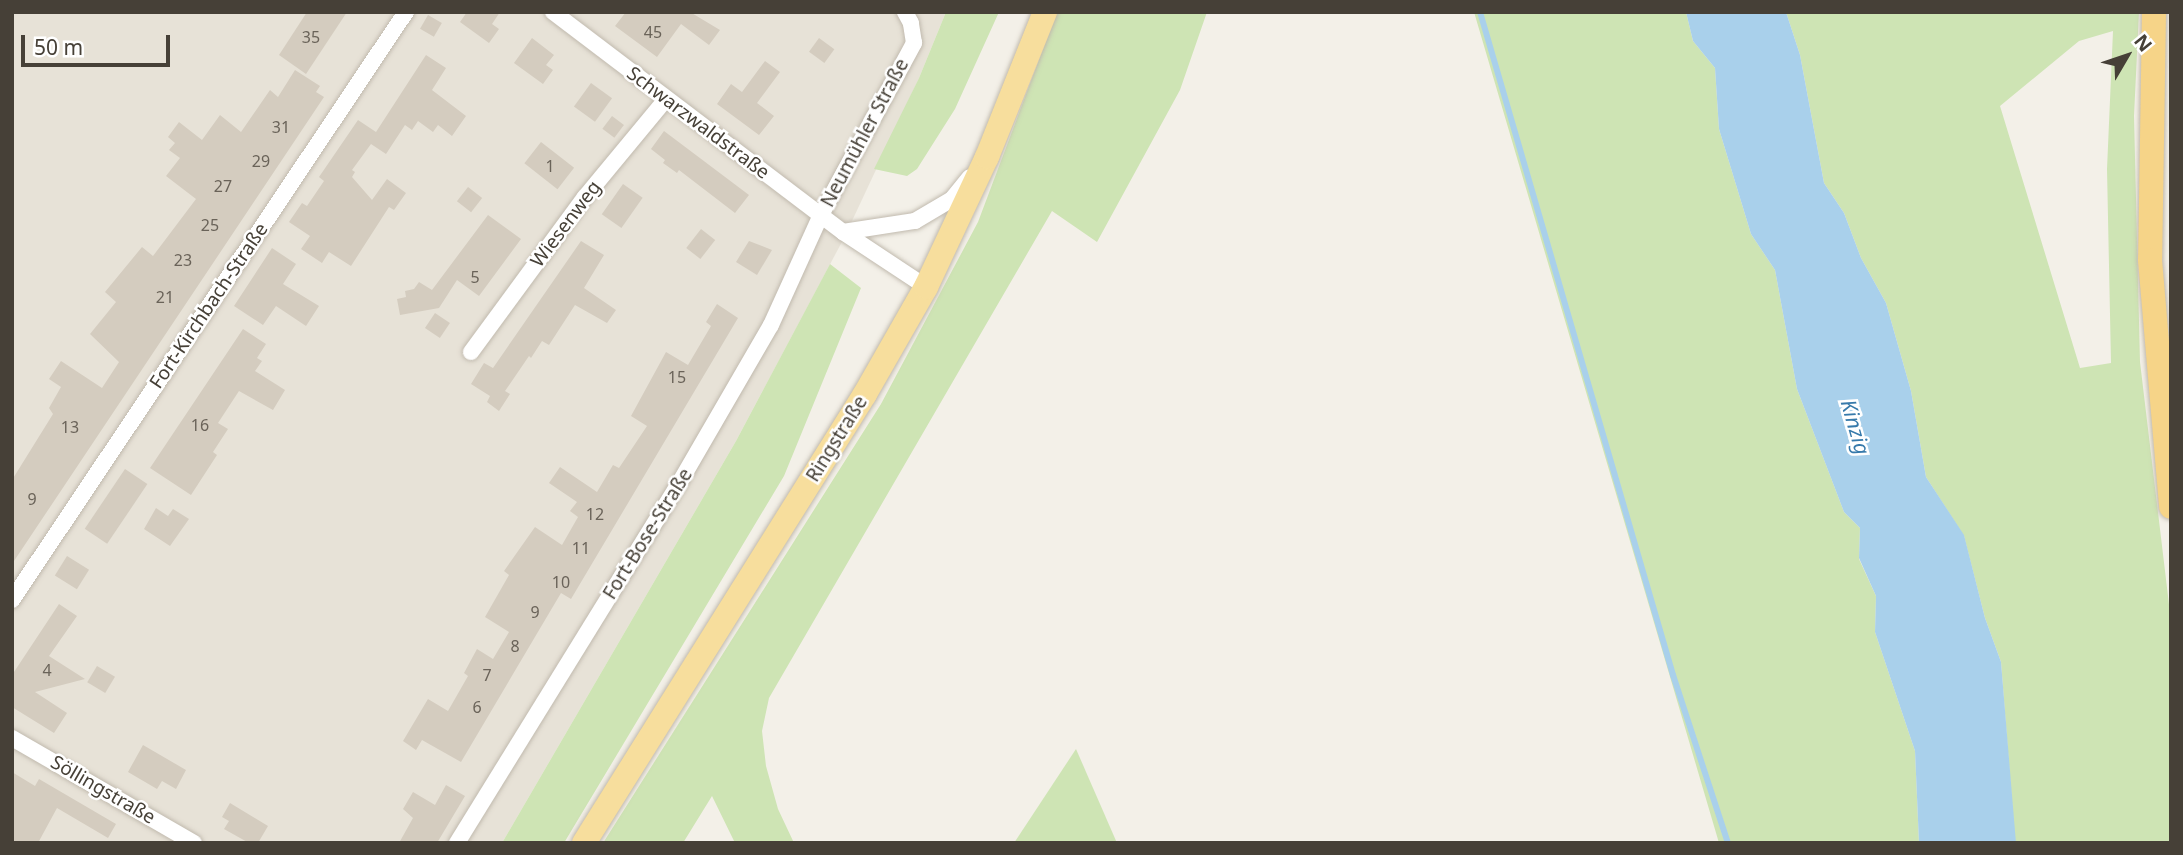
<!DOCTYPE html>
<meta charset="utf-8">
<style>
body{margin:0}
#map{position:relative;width:2183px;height:855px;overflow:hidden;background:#f3f0e8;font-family:"Noto Sans",sans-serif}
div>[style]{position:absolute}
.residential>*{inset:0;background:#e7e2d7}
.green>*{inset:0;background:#cee4b4}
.water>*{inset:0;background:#a9d0eb}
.stream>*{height:6px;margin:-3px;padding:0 3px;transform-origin:3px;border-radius:3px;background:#a9d0eb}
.building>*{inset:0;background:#d4ccbf;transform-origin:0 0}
.roads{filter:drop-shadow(0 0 2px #c1baae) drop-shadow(0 0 2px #c1baae)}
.minor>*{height:16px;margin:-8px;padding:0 8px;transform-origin:8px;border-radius:8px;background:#fff}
.primary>*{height:24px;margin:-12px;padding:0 12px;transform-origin:12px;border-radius:12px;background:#f7de9d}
.trunk>*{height:24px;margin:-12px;padding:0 12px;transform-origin:12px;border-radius:12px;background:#f6d488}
span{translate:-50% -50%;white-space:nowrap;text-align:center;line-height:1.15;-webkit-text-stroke:5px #fff;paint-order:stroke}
.number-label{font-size:16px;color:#6a6359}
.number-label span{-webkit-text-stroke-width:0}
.street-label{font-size:19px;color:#464037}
.water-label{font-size:21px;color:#377aab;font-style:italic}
.frame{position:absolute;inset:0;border:14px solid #464037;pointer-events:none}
.north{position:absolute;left:2092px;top:21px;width:70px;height:70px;-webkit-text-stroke:5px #fff;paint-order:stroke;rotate:51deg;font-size:19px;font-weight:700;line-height:28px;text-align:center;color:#464037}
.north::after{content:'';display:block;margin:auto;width:24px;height:32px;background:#464037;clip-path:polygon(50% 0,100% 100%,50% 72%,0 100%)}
.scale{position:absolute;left:21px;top:35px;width:149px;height:32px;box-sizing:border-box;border:4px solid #464037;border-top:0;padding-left:9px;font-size:21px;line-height:24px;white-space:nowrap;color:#464037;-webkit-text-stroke:5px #fff;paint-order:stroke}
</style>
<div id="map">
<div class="residential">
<div style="clip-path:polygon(12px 12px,946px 12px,919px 78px,844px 238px,736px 441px,502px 843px,12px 843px)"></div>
</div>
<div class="green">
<div style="clip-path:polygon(946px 12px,999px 12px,955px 109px,917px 169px,907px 176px,874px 169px,919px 78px)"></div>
<div style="clip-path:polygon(1057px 12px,1207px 12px,1180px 90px,1097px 242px,1052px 211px,769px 698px,762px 731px,766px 766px,778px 809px,794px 843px,735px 843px,712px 796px,683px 843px,603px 843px,881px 404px,978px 222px)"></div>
<div style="clip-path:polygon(1474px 12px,1686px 12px,1693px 41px,1715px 68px,1719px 129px,1751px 234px,1775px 270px,1797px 389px,1844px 512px,1860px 528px,1859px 559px,1876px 596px,1875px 632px,1915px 751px,1919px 843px,1719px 843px)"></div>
<div style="clip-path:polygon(evenodd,1786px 12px,2139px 12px,2134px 116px,2140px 362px,2171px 621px,2171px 843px,2015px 841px,2001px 662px,1985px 618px,1964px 536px,1926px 477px,1911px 391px,1886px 303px,1861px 258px,1844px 213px,1824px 183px,1800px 55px,1786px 12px,2113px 31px,2107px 169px,2111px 363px,2080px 368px,2000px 106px,2079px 41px,2113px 31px)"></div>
<div style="clip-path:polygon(830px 264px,861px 288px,784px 476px,564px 843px,502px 843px,736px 441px)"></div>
<div style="clip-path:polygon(1076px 749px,1117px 843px,1014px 843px)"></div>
</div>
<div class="water">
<div style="clip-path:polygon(1686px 12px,1786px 12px,1800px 55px,1824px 183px,1844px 213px,1861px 258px,1886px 303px,1911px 391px,1926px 477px,1964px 535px,1985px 618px,2001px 662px,2016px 843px,1919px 843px,1915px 751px,1875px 632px,1876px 596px,1859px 558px,1860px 528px,1844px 512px,1797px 389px,1775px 270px,1751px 234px,1719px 129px,1715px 68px,1693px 41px)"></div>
</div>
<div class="stream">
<div style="left:1480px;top:12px;width:691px;rotate:73.77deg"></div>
<div style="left:1673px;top:675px;width:177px;rotate:71.9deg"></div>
</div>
<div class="building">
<div style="clip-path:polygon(307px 12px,347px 12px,306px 74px,279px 55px)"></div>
<div style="clip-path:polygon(467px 12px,500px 12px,492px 24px,499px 29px,489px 43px,460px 22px)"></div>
<div style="clip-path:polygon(626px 12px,690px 12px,720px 30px,709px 45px,681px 24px,657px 57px,615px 26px)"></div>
<div style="left:428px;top:15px;width:16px;height:16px;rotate:30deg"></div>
<div style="clip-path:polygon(532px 38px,554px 55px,546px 65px,553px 70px,543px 84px,514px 63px)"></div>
<div style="left:819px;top:38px;width:19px;height:17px;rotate:36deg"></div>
<div style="clip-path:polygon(426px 55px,446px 68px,432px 90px,466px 116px,452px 136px,438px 125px,433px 132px,418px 121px,412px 130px,405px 125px,386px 154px,371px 144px,352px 170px,355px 172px,352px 177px,372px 200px,387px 179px,406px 193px,394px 210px,389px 207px,351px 266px,329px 252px,322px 263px,301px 249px,310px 236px,289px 222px,302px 203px,307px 206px,324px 181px,319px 177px,358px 120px,376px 132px)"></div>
<div style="clip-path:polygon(765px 61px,780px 72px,757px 103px,774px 116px,759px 135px,717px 104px,731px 84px,742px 92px)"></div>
<div style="clip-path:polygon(295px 70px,320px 86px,316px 92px,324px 97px,12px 564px,12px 480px,53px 414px,49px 408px,61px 387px,49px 379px,61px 361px,102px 388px,119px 362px,90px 334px,116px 302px,105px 292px,142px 247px,153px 256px,196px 199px,166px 176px,180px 158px,169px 150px,175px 143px,168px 137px,179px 122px,202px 140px,220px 115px,241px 132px,270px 90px,278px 97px)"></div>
<div style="left:591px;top:83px;width:26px;height:29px;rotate:36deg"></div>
<div style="left:612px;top:116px;width:15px;height:16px;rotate:37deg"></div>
<div style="clip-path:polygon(664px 131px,749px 195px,735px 213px,679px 170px,677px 173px,663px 163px,665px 160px,651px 149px)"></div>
<div style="left:541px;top:142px;width:42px;height:27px;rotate:38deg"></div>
<div style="left:623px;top:184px;width:24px;height:37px;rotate:35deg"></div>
<div style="left:468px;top:187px;width:18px;height:18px;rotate:38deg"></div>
<div style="clip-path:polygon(488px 215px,521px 239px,479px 296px,457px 280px,439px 308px,400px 315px,397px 299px,406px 297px,405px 291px,414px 289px,419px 282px,432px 290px)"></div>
<div style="left:701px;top:229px;width:18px;height:24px;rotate:38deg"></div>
<div style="clip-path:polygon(581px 241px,604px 255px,584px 288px,616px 310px,607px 323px,575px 305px,549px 345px,542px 341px,531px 358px,529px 356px,505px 391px,510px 394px,499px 411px,487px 402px,490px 396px,471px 384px,484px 363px,493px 368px)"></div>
<div style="clip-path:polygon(749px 241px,772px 250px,757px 275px,736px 262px)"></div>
<div style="clip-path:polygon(272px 248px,296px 264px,283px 284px,319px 306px,306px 326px,276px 306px,263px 325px,234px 306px)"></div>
<div style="clip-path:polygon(717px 304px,738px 318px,571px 599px,561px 593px,461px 762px,422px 740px,416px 750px,403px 741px,428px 699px,448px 711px,468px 676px,464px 673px,477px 649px,493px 659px,509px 632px,485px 617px,509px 575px,504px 571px,535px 527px,562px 545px,578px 517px,570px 511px,577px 502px,549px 483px,560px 467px,597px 492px,613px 465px,619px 468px,647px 426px,631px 416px,666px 352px,688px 365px,711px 326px,706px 322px)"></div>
<div style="left:435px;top:313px;width:18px;height:18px;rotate:34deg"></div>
<div style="clip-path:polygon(243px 329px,266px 344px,257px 358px,262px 361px,255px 371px,285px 390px,273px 410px,239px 391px,218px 423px,228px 429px,213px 452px,217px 455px,191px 495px,150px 468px)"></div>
<div style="left:125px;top:469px;width:27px;height:72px;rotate:34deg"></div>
<div style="clip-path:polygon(156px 508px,168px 516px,173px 509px,189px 519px,170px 546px,144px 529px)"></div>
<div style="left:67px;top:556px;width:26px;height:23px;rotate:32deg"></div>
<div style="clip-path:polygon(59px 604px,77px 616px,49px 656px,85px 679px,35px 692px,67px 713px,54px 733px,12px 707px,12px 675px)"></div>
<div style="left:97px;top:666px;width:21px;height:19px;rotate:31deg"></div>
<div style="clip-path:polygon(143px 745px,186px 770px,176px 789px,162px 781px,157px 789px,128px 772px)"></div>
<div style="clip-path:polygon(12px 772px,35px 786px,39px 779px,116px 824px,108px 838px,57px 808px,38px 843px,12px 843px)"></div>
<div style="clip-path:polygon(446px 785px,465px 796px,437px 843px,399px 843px,413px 818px,403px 809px,413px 792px,435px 805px)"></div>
<div style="clip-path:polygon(230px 803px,268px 826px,258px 843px,249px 843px,224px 829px,229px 821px,222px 817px)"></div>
</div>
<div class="roads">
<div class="minor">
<div style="left:553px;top:12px;width:364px;rotate:37.2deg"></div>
<div style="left:843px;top:232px;width:100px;rotate:33.5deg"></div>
<div style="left:843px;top:232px;width:73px;rotate:-8.7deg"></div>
<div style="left:915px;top:221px;width:43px;rotate:-30.7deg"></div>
<div style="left:952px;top:199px;width:28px;rotate:-51deg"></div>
<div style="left:471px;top:352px;width:192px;rotate:-53.7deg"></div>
<div style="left:585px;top:197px;width:127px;rotate:-50.4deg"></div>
<div style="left:12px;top:600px;width:708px;rotate:-56.18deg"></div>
<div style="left:12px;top:738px;width:210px;rotate:30deg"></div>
<div style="left:457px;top:843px;width:418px;rotate:-58.3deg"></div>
<div style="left:677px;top:487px;width:187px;rotate:-59.9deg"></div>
<div style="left:771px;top:325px;width:121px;rotate:-65.6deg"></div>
<div style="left:821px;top:215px;width:196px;rotate:-61.6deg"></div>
<div style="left:914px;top:43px;width:20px;rotate:-99deg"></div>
<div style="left:911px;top:23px;width:13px;rotate:-119deg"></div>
</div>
<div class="primary">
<div style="left:584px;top:843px;width:530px;rotate:-57.96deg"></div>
<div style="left:865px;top:394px;width:123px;rotate:-60.3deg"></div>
<div style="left:926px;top:287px;width:144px;rotate:-64.9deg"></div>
<div style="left:987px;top:157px;width:156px;rotate:-68.2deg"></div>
</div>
<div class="trunk">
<div style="left:2154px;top:12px;width:248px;rotate:90.9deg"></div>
<div style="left:2150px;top:260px;width:248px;rotate:85.1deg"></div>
</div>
</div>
<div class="number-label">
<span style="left:653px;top:32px">45</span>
<span style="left:311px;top:37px">35</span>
<span style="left:281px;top:127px">31</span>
<span style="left:261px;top:161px">29</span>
<span style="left:550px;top:166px">1</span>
<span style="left:223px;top:186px">27</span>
<span style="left:210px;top:225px">25</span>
<span style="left:183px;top:260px">23</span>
<span style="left:475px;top:277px">5</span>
<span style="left:165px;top:297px">21</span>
<span style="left:677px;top:377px">15</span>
<span style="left:200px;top:425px">16</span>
<span style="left:70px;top:427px">13</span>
<span style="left:32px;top:499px">9</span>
<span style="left:595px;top:514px">12</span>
<span style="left:581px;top:548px">11</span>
<span style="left:561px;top:582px">10</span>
<span style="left:535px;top:612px">9</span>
<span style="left:515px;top:646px">8</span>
<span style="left:47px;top:670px">4</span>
<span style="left:487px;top:675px">7</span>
<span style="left:477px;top:707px">6</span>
</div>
<div class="street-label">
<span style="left:698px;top:123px;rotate:37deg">Schwarzwaldstraße</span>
<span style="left:865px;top:133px;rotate:-62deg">Neumühler Straße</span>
<span style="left:566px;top:224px;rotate:-53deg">Wiesenweg</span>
<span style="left:209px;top:306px;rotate:-56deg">Fort-Kirchbach-Straße</span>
<span style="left:837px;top:439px;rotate:-58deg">Ringstraße</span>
<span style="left:648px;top:534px;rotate:-58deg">Fort-Bose-Straße</span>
<span style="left:103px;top:790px;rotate:30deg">Söllingstraße</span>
</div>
<div class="water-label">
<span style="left:1856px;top:427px;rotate:74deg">Kinzig</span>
</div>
<div class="frame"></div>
<div class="north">N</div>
<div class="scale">50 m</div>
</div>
